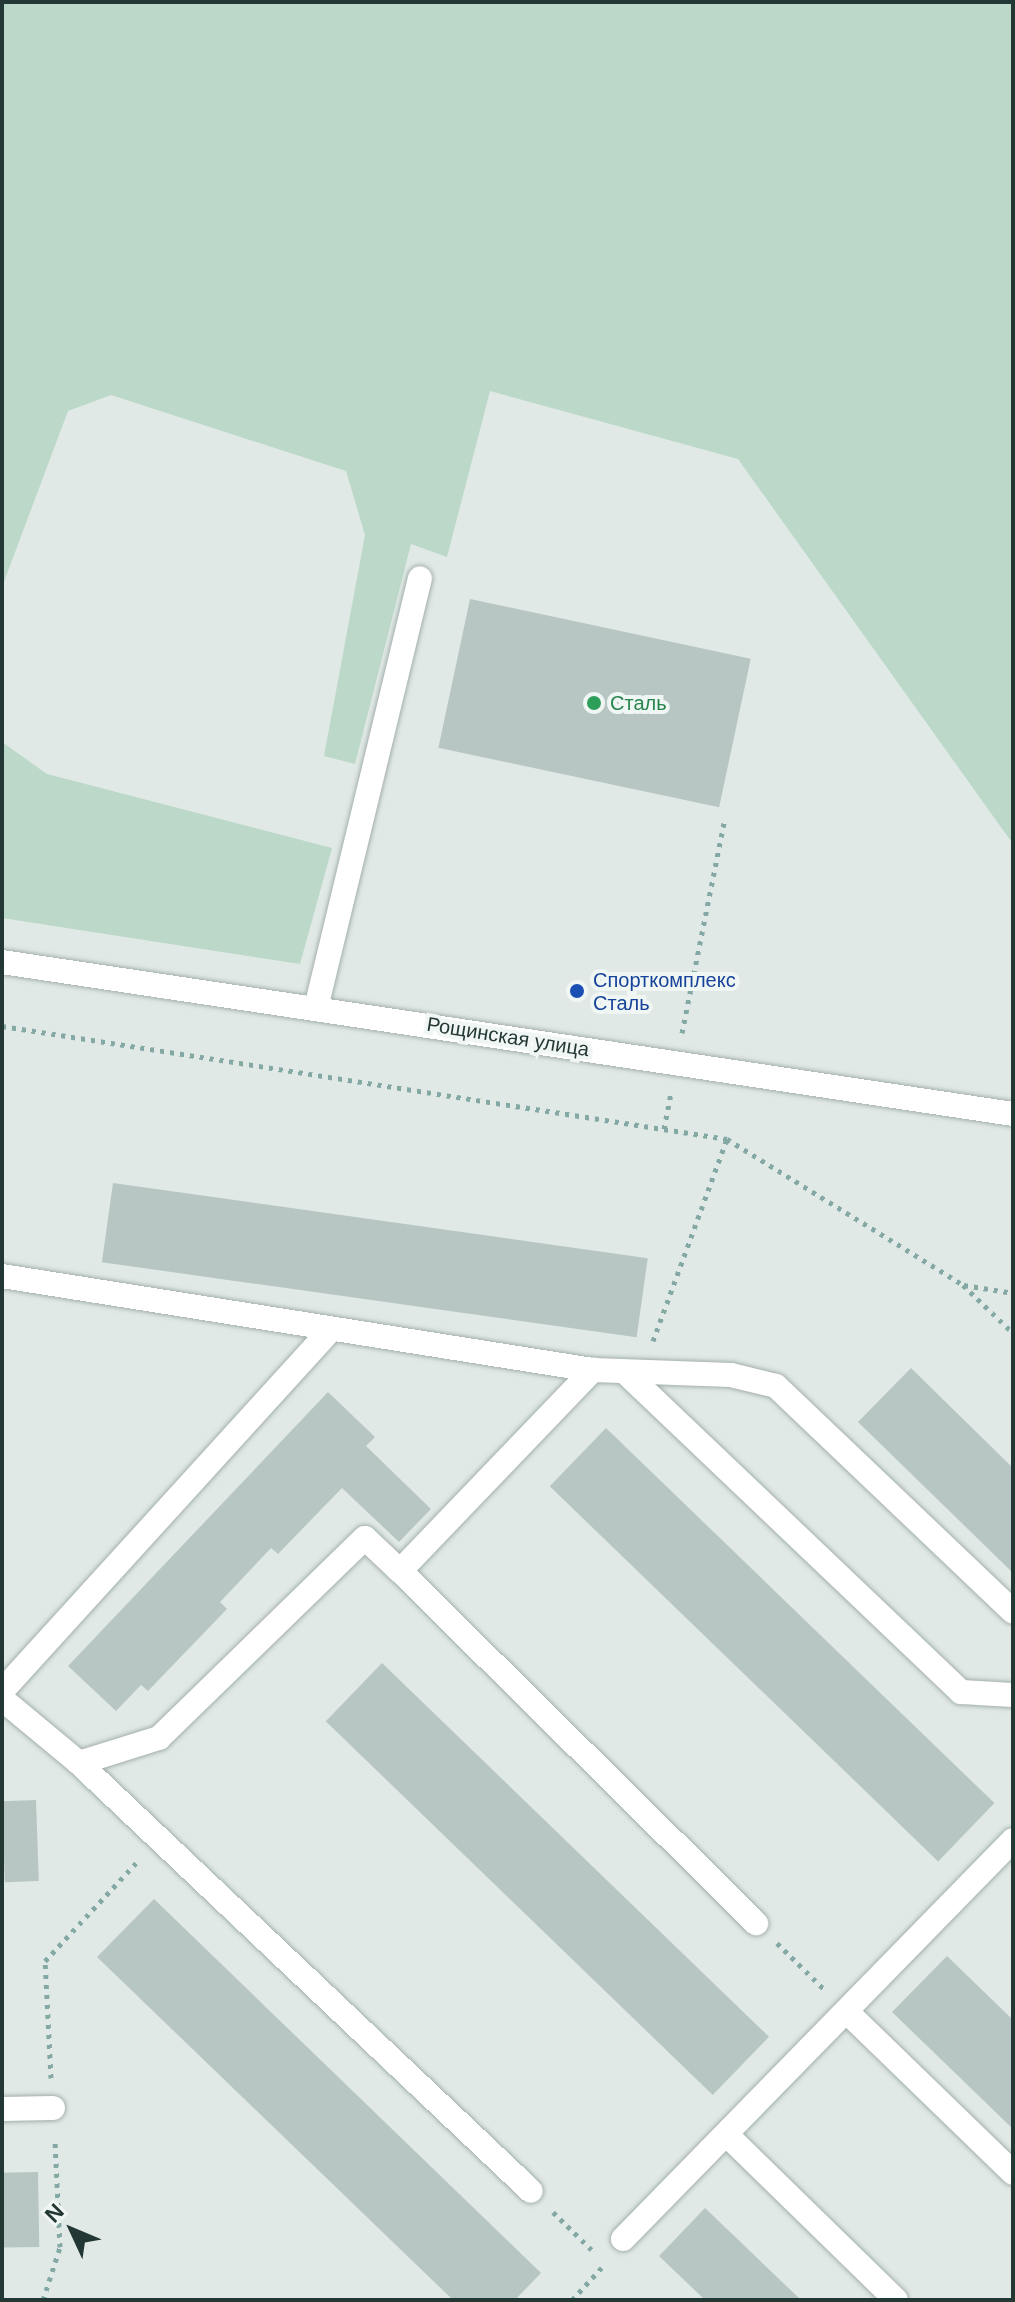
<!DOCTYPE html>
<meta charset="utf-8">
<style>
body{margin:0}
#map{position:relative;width:1015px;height:2302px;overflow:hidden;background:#e0e9e6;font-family:Helvetica,sans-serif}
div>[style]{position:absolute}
.green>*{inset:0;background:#bbd8c8}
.building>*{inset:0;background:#b8c6c3;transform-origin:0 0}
.path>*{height:5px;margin-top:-2.5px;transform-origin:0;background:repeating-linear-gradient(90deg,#84a9a4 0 4px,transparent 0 10px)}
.roads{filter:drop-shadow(0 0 2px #a4b0ad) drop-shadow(0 0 2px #a4b0ad)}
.lane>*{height:24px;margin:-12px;padding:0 12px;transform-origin:12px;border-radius:12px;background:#fff}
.secondary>*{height:24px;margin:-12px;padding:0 12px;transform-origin:12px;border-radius:12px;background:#fff}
.dots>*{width:22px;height:22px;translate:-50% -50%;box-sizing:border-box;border:4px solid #f0f6f4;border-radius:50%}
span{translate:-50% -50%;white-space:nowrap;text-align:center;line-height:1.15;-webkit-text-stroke:8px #f0f6f4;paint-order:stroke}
.leisure-label{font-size:20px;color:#27864d}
.left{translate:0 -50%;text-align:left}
.transit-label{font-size:20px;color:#164399}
.street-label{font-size:20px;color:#233735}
.frame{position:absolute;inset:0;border:4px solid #233735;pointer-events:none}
.north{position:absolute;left:32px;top:2190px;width:80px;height:80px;-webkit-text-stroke:6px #f0f6f4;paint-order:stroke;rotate:314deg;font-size:22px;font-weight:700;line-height:32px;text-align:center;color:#233735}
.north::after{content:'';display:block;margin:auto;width:28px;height:36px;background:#233735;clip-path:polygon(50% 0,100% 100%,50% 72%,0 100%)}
</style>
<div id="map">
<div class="green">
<div style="clip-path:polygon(2px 2px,1013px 2px,1013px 844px,738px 459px,490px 391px,447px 557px,411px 544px,355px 764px,324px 756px,365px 535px,346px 471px,111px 395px,68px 411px,2px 587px)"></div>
<div style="clip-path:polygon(2px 742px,47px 774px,332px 848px,300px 964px,2px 918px)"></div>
</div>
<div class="building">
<div style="left:470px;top:599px;width:287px;height:152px;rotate:12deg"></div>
<div style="left:113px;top:1183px;width:540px;height:80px;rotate:8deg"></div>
<div style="clip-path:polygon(911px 1368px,1013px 1468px,1013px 1573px,858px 1422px)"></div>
<div style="clip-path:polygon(328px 1392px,375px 1437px,366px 1446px,431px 1509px,399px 1542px,342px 1488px,278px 1554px,271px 1548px,220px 1602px,227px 1609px,148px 1691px,141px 1685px,116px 1711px,68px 1666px)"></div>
<div style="left:606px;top:1428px;width:540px;height:81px;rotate:44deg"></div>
<div style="left:382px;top:1663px;width:538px;height:81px;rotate:44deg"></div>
<div style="left:36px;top:1800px;width:81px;height:34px;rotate:88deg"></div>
<div style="clip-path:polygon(154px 1899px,541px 2273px,515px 2300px,453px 2300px,97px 1957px)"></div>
<div style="clip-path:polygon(947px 1956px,1013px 2020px,1013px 2129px,892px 2012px)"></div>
<div style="left:38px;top:2172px;width:75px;height:36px;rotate:89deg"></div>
<div style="clip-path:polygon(705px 2208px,801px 2300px,705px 2300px,659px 2256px)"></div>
</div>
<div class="path">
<div style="left:2px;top:1026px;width:734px;rotate:8.86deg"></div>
<div style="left:727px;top:1139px;width:278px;rotate:31.7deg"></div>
<div style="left:963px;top:1285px;width:69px;rotate:43.8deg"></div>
<div style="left:682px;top:1033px;width:215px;rotate:-78.7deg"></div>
<div style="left:664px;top:1129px;width:36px;rotate:-79deg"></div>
<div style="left:964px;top:1285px;width:50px;rotate:9.3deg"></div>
<div style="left:653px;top:1341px;width:215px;rotate:-69.9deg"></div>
<div style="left:777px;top:1943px;width:66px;rotate:44.4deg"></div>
<div style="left:51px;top:2078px;width:117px;rotate:-92.9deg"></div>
<div style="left:45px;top:1961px;width:137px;rotate:-47.1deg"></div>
<div style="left:553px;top:2212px;width:54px;rotate:44.3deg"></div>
<div style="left:43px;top:2300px;width:56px;rotate:-72.2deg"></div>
<div style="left:60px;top:2247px;width:107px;rotate:-92.7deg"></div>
<div style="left:572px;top:2300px;width:49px;rotate:-47.5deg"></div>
</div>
<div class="roads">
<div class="lane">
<div style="left:316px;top:1008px;width:442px;rotate:-76.4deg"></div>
<div style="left:2px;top:1276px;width:598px;rotate:9.04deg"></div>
<div style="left:625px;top:1372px;width:464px;rotate:43.6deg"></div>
<div style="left:961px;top:1692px;width:52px;rotate:3.3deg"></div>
<div style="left:400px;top:1571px;width:501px;rotate:44.68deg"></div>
<div style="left:2px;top:1691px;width:488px;rotate:-47.7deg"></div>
<div style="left:2px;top:1699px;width:100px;rotate:39.7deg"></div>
<div style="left:79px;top:1763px;width:84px;rotate:-17.4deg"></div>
<div style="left:159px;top:1738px;width:287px;rotate:-44.2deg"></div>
<div style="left:365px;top:1538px;width:48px;rotate:43.3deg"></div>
<div style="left:400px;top:1571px;width:279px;rotate:-46.2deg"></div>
<div style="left:593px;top:1370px;width:138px;rotate:2.1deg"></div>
<div style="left:731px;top:1375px;width:46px;rotate:13.7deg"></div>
<div style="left:776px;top:1386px;width:327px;rotate:43.6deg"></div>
<div style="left:79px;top:1763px;width:622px;rotate:43.44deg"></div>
<div style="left:847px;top:2012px;width:231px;rotate:44.1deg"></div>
<div style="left:2px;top:2109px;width:51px;rotate:-1.1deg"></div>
<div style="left:729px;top:2137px;width:233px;rotate:44.3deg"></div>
<div style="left:623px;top:2239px;width:558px;rotate:-45.65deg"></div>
</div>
<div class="secondary">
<div style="left:2px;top:962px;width:1022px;rotate:8.55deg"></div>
</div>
</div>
<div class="dots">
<div style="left:594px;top:703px;background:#2e9e5b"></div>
<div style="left:577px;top:991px;background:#1a4fb4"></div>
</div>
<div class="leisure-label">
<span class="left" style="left:610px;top:703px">Сталь</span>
</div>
<div class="transit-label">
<span class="left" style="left:593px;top:992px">Спорткомплекс<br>Сталь</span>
</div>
<div class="street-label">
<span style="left:508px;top:1037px;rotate:9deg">Рощинская улица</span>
</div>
<div class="frame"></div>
<div class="north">N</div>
</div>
